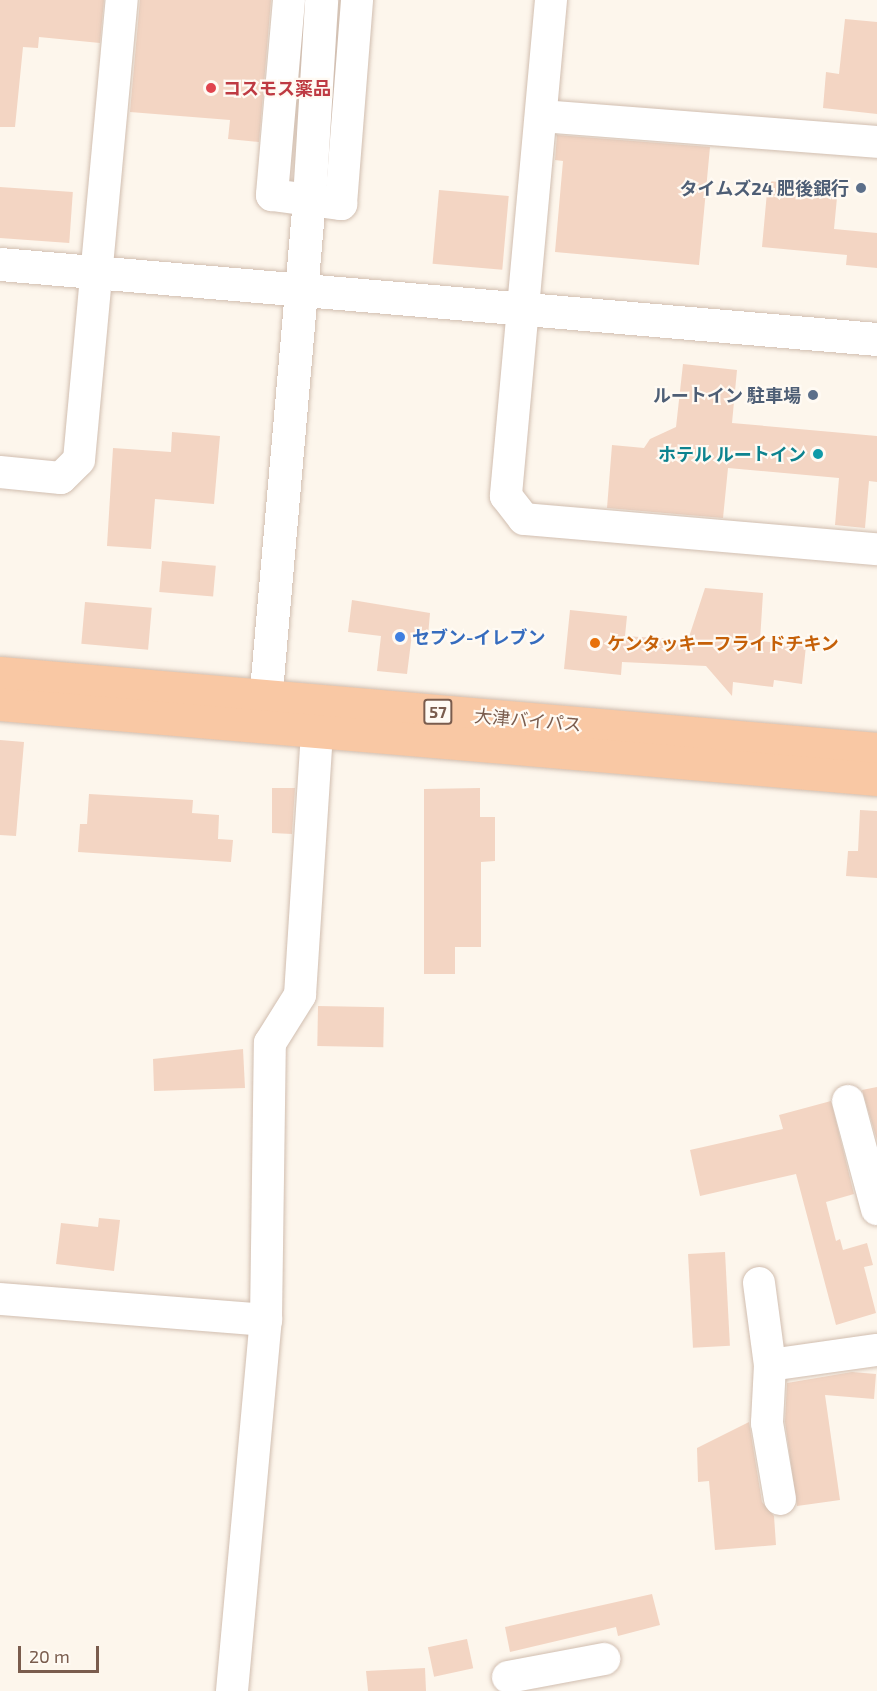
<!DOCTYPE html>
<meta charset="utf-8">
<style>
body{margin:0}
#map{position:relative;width:877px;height:1691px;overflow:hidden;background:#fdf6ec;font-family:"Exo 2","Noto Sans JP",sans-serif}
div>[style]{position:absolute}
.building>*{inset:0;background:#f3d5c3;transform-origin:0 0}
.roads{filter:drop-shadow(0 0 2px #d1beb0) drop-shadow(0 0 2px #d1beb0)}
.minor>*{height:32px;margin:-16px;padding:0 16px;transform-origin:16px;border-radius:16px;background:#fff}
.tertiary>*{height:33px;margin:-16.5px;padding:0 16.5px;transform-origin:16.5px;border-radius:16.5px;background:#fff}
.trunk>*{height:33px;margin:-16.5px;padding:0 16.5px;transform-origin:16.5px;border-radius:16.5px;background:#f9c8a4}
.dots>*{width:16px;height:16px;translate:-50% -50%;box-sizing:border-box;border:3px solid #fffaf3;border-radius:50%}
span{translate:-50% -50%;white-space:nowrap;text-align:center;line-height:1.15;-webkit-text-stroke:4.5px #fffaf3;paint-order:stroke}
.shield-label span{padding:2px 4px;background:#fffaf3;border:2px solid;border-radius:4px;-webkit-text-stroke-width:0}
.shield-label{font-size:16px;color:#7a5c4d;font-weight:700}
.health-label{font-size:18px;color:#be3a42;font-weight:700}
.left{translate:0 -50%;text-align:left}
.service-label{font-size:18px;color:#4e5e75;font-weight:700}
.right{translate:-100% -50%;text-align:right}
.culture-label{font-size:18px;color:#0d838f;font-weight:700}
.shop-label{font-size:18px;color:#366cbe;font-weight:700}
.food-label{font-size:18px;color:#c56008;font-weight:700}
.street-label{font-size:18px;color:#7a5c4d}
.scale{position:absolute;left:18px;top:1646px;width:81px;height:27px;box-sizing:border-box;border:3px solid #7a5c4d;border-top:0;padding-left:8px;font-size:18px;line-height:21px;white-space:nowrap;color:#7a5c4d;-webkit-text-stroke:4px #fffaf3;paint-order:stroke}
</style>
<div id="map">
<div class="building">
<div style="clip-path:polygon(0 0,104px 0,100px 43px,39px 37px,38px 48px,23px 47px,15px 127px,0 127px)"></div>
<div style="clip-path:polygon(140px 0,271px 0,259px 142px,228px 139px,230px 120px,130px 112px)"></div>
<div style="clip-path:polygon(845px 19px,877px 22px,877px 114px,823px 108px,826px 72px,839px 74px)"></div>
<div style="clip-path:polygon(557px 135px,710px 147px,699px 265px,555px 252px,563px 161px,555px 160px)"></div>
<div style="clip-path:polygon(768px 181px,838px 187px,834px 229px,877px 233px,877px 268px,846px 265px,847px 255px,762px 247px)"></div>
<div style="left:0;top:187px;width:73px;height:51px;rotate:4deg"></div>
<div style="left:439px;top:190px;width:70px;height:74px;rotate:5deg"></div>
<div style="clip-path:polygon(683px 364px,737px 370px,732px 423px,877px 436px,877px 482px,869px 481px,865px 528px,835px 525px,839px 478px,728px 468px,723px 518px,607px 508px,612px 445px,644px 448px,650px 439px,676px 427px)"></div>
<div style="clip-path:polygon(172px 432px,220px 436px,214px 504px,155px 499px,151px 549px,107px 546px,113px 448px,171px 452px)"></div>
<div style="left:162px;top:561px;width:54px;height:31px;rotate:5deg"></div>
<div style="clip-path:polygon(705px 588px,763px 593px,760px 641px,806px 646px,802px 684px,774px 680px,773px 687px,733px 682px,732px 696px,706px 666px,622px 662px,621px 675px,564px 669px,570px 610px,627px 616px,625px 636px,688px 640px)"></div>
<div style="clip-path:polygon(352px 600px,430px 613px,428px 636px,412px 634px,407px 674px,377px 671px,381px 636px,348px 632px)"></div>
<div style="left:85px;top:602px;width:67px;height:42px;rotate:5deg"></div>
<div style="clip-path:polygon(0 740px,24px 742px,16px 836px,0 835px)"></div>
<div style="clip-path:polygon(272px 788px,295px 788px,292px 834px,272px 833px)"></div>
<div style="clip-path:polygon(480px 788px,480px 817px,495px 817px,495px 861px,481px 862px,481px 947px,455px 947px,455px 974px,424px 974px,424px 789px)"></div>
<div style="clip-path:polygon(89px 794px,193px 800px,192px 813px,219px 815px,218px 839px,233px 840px,231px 862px,78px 852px,80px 824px,87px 824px)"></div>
<div style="clip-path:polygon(860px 810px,877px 811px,877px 878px,846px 876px,848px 851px,858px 851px)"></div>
<div style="left:318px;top:1006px;width:66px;height:40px;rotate:1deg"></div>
<div style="clip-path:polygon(243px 1049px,245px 1088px,154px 1091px,153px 1059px)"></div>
<div style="clip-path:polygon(877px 1087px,877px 1140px,862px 1090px)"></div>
<div style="clip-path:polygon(831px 1101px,854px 1194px,826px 1202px,836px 1241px,840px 1239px,843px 1250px,867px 1243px,873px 1265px,864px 1267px,876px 1313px,836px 1325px,796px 1174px,700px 1196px,690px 1150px,783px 1129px,779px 1115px)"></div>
<div style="clip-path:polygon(99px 1218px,120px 1220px,114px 1271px,56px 1264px,61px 1223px,98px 1227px)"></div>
<div style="left:725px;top:1252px;width:94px;height:37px;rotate:87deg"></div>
<div style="clip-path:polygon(852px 1372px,876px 1374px,874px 1399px,825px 1395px,840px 1500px,797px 1506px,785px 1422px,787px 1383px)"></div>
<div style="clip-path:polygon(749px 1422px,762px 1502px,774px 1516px,776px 1545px,715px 1550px,709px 1481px,698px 1482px,697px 1448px)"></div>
<div style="clip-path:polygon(652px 1594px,660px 1625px,618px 1636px,616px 1627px,510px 1652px,505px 1627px)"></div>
<div style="left:467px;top:1639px;width:30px;height:40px;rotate:78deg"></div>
<div style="clip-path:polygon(425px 1668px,426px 1691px,368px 1691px,366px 1671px)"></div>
</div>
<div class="roads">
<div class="minor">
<div style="left:289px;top:0;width:196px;rotate:95deg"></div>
<div style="left:272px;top:195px;width:70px;rotate:7.4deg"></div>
<div style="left:341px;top:204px;width:205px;rotate:-85.5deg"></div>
<div style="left:551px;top:0;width:498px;rotate:95.2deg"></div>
<div style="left:506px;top:496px;width:29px;rotate:52deg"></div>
<div style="left:524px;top:519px;width:354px;rotate:4.9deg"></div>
<div style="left:541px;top:116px;width:337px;rotate:4.4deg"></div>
<div style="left:0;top:472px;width:61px;rotate:5.6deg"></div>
<div style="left:61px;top:478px;width:25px;rotate:-45deg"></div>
<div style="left:79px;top:460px;width:462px;rotate:-84.7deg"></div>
<div style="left:848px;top:1101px;width:112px;rotate:75deg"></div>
<div style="left:759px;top:1283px;width:83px;rotate:82.4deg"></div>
<div style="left:770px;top:1365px;width:108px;rotate:-8deg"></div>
<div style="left:0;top:1299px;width:267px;rotate:4.5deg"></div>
<div style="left:770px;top:1365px;width:58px;rotate:93deg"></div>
<div style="left:767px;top:1423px;width:77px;rotate:80.3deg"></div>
<div style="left:508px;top:1677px;width:98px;rotate:-10.6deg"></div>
<div style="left:232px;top:1691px;width:373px;rotate:-84.8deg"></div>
<div style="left:266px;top:1320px;width:277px;rotate:-89.2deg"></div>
<div style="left:270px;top:1043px;width:57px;rotate:-58deg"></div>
<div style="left:300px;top:995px;width:292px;rotate:-86.3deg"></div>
</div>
<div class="tertiary">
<div style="left:0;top:264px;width:880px;rotate:4.89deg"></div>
<div style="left:263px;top:725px;width:528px;rotate:-85deg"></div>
<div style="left:309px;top:199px;width:199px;rotate:-86.5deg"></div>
</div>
<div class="trunk">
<div style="left:0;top:673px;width:880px;rotate:4.95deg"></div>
<div style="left:0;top:704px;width:880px;rotate:4.89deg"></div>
</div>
</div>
<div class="dots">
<div style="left:211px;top:88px;background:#e0444e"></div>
<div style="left:861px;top:188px;background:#5c6f8a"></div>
<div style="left:813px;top:395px;background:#5c6f8a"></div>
<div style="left:818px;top:454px;background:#0f9aa8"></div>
<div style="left:400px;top:637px;background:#3f7fe0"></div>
<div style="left:595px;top:643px;background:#e8710a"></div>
</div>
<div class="shield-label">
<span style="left:438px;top:712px">57</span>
</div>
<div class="health-label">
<span class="left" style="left:223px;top:88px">コスモス薬品</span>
</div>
<div class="service-label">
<span class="right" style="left:849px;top:188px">タイムズ24 肥後銀行</span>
<span class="right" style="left:801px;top:395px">ルートイン 駐車場</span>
</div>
<div class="culture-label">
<span class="right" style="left:806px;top:454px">ホテル ルートイン</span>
</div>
<div class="shop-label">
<span class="left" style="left:412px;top:637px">セブン-イレブン</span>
</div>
<div class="food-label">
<span class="left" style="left:607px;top:643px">ケンタッキーフライドチキン</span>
</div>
<div class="street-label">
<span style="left:528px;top:720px;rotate:5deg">大津バイパス</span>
</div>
<div class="scale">20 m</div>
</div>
